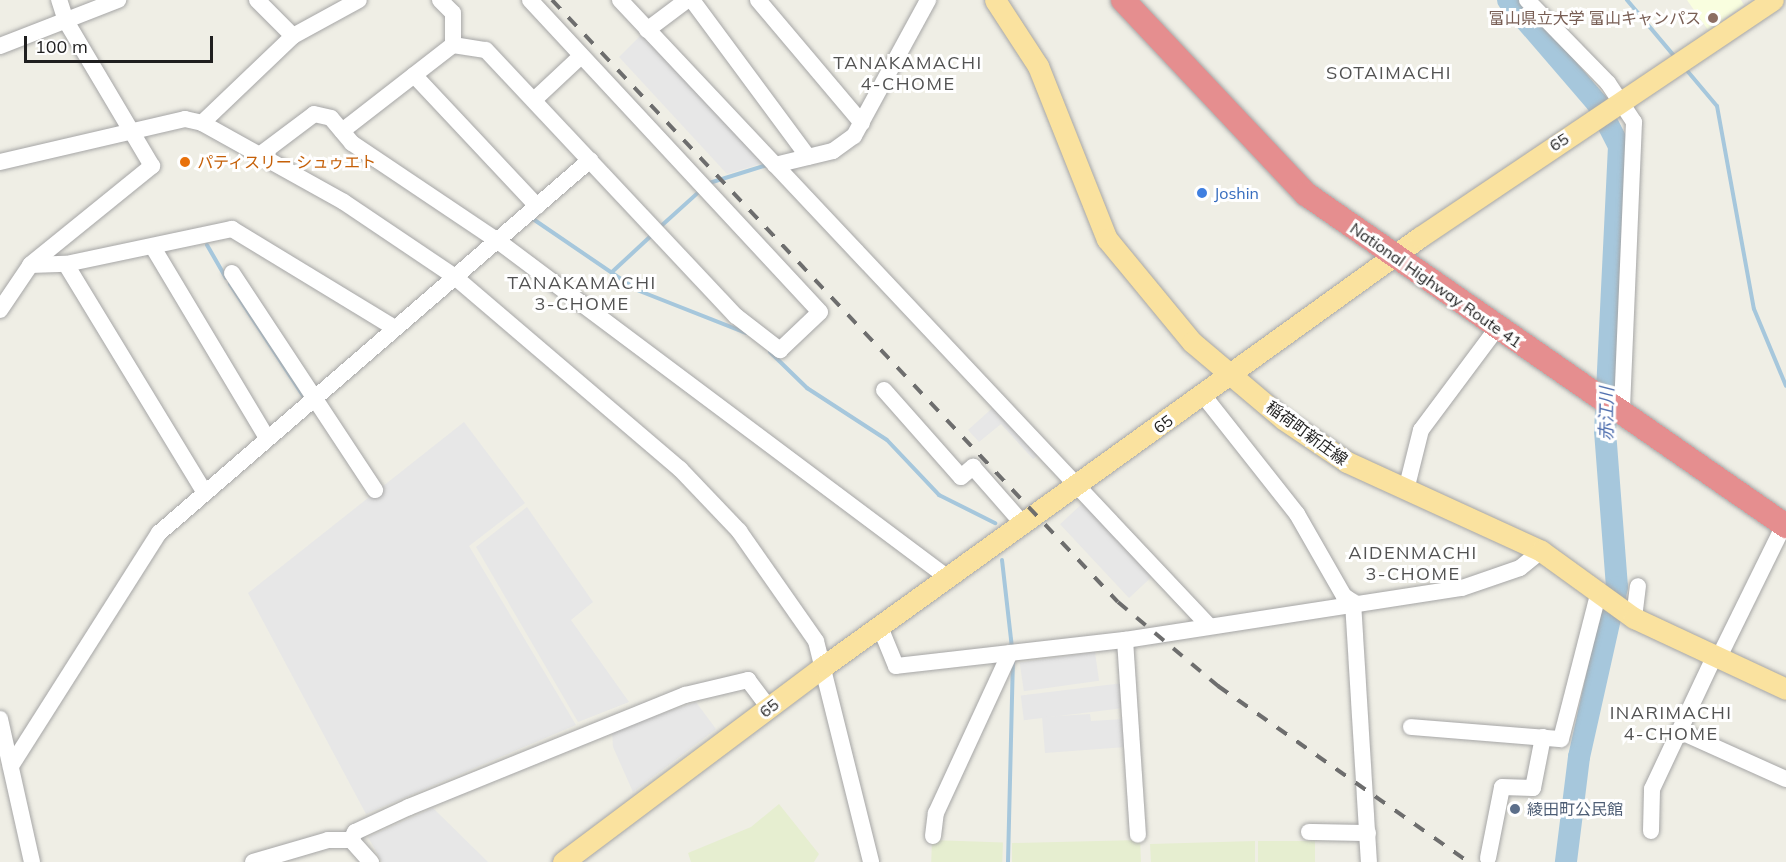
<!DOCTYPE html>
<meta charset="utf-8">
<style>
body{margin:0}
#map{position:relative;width:1786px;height:862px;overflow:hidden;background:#efeee5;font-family:Mulish,"Noto Sans JP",sans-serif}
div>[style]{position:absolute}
.education>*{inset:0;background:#f9fedf}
.farmland>*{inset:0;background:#e6eed0;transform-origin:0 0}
.parking>*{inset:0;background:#e7e7e7;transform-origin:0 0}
.stream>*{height:4px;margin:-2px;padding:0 2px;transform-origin:2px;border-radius:2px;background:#a6c7dc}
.river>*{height:22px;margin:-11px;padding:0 11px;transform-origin:11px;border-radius:11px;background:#a6c7dc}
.roads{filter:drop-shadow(0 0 2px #a6a6a6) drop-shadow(0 0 2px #a6a6a6)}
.minor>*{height:16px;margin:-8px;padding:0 8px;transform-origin:8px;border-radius:8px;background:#fff}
.major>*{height:21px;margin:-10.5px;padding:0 10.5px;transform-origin:10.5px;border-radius:10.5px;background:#fae29f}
.highway>*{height:24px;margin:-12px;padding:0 12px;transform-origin:12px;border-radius:12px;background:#e58e8f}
.rail>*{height:4px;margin-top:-2px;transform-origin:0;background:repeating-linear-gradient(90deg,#6d6d6d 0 12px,transparent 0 24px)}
.dots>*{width:16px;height:16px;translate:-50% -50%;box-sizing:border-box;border:3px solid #fff;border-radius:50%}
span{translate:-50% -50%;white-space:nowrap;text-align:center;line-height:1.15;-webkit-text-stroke:6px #fff;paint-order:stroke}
.education-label{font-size:16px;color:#785e54}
.right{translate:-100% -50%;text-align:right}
.street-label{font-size:16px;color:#1f1f1f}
.food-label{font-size:16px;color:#c56008}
.left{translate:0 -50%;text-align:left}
.shop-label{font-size:16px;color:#366cbe}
.service-label{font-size:16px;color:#4e5e75}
.neighbourhood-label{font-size:18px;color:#525252;letter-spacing:1.5px}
.water-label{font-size:18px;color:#4c6cad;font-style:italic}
.scale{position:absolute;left:24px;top:36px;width:189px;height:27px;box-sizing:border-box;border:3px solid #1f1f1f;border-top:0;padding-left:8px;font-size:18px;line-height:21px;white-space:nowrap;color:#1f1f1f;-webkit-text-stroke:4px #fff;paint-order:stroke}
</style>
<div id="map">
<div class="education">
<div style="clip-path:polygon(1687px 0,1741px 0,1744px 5px,1708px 30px)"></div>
</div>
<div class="farmland">
<div style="clip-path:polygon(779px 804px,819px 854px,814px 862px,691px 862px,688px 853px,751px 827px)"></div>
<div style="left:932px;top:840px;width:71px;height:22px;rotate:2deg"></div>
<div style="clip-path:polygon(1140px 840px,1141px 862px,1012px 862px,1012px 843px)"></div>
<div style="clip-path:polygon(1255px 841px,1255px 862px,1151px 862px,1150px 844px)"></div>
<div style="left:1315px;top:841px;width:21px;height:57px;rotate:90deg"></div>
</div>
<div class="parking">
<div style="clip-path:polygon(642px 34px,767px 162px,727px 174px,619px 57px)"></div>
<div style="clip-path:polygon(998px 403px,1042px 452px,1033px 459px,1001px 424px,979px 442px,968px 430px)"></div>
<div style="clip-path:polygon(464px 422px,525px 503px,469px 546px,576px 725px,366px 814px,248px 593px)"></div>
<div style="left:1085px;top:501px;width:101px;height:34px;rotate:47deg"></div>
<div style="clip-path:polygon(527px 507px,593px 602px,571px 620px,629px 702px,578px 722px,476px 547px)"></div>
<div style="left:1095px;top:652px;width:29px;height:76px;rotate:82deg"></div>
<div style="left:1123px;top:683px;width:25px;height:103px;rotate:83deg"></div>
<div style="clip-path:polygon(696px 702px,716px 729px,633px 792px,613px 747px,612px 731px)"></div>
<div style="clip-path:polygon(1090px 714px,1091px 721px,1124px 719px,1126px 747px,1045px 753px,1042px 717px)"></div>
<div style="clip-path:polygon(433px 808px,488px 862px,382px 862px,368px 837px)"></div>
</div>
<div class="stream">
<div style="left:1627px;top:0;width:75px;rotate:49.9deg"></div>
<div style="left:1684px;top:67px;width:51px;rotate:49.8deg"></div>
<div style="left:1717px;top:106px;width:206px;rotate:79.7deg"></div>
<div style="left:1754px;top:309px;width:83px;rotate:67.4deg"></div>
<div style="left:706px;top:184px;width:64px;rotate:-17.3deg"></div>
<div style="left:533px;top:219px;width:126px;rotate:34.3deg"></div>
<div style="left:637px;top:290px;width:117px;rotate:21.5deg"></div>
<div style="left:660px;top:227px;width:55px;rotate:-42.1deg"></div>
<div style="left:207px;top:245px;width:38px;rotate:60deg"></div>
<div style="left:612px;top:272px;width:54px;rotate:-42.8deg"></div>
<div style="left:230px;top:284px;width:135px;rotate:56.8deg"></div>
<div style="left:770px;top:352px;width:52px;rotate:44.2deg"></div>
<div style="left:807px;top:388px;width:95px;rotate:33deg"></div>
<div style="left:887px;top:440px;width:76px;rotate:46.6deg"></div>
<div style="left:939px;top:495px;width:63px;rotate:26.6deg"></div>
<div style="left:1002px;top:560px;width:89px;rotate:83.5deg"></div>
<div style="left:1008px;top:862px;width:200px;rotate:-88.6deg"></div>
</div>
<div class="river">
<div style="left:1508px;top:0;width:136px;rotate:49.2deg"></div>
<div style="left:1597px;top:103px;width:48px;rotate:62.9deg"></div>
<div style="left:1619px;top:146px;width:285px;rotate:92.8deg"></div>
<div style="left:1605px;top:431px;width:156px;rotate:85.6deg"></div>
<div style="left:1617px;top:587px;width:174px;rotate:102.6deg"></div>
<div style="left:1579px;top:757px;width:106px;rotate:97.1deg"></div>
</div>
<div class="roads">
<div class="minor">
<div style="left:257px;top:0;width:51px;rotate:45deg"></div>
<div style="left:440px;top:0;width:18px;rotate:45deg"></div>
<div style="left:453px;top:13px;width:32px;rotate:90deg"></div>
<div style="left:620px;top:0;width:860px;rotate:46.74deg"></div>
<div style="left:692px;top:0;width:195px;rotate:53.5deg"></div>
<div style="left:758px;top:0;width:161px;rotate:49.8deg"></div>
<div style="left:1527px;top:0;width:116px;rotate:45.7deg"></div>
<div style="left:1608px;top:83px;width:47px;rotate:56.3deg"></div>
<div style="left:1634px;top:122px;width:292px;rotate:92.4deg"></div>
<div style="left:647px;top:30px;width:50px;rotate:-36.9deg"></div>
<div style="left:0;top:46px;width:127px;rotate:-21.3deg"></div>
<div style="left:414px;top:75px;width:180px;rotate:46.8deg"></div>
<div style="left:534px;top:100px;width:64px;rotate:-43.1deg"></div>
<div style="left:202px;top:123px;width:126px;rotate:-43.7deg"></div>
<div style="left:293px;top:36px;width:75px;rotate:-28.6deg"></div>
<div style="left:342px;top:131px;width:140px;rotate:-37.8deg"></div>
<div style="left:453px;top:45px;width:33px;rotate:9deg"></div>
<div style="left:486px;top:50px;width:365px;rotate:46.8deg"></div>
<div style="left:736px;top:316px;width:56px;rotate:37.7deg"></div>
<div style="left:780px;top:350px;width:55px;rotate:-43.5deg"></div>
<div style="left:820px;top:312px;width:426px;rotate:-132.9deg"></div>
<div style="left:261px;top:154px;width:66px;rotate:-37deg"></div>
<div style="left:314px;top:114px;width:17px;rotate:13deg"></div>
<div style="left:331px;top:118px;width:33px;rotate:50deg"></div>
<div style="left:352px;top:143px;width:176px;rotate:33.9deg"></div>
<div style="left:498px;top:241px;width:562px;rotate:36.83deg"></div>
<div style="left:0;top:162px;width:190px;rotate:-13.1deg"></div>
<div style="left:185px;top:119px;width:17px;rotate:13deg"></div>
<div style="left:202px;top:123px;width:162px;rotate:29.1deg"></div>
<div style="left:344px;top:202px;width:134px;rotate:34deg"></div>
<div style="left:455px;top:277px;width:296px;rotate:40.5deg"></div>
<div style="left:680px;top:469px;width:86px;rotate:46.4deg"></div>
<div style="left:739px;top:531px;width:134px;rotate:55deg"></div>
<div style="left:816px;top:641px;width:228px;rotate:76deg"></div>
<div style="left:775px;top:165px;width:60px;rotate:-13.6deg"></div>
<div style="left:833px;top:151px;width:26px;rotate:-36deg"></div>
<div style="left:854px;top:136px;width:155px;rotate:-61.4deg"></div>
<div style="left:154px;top:249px;width:220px;rotate:59.1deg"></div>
<div style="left:30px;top:265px;width:36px;rotate:-2deg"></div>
<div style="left:232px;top:273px;width:260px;rotate:56.6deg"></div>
<div style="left:0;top:310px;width:55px;rotate:-56deg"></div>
<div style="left:31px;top:264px;width:156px;rotate:-39deg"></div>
<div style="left:152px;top:166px;width:169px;rotate:-120.7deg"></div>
<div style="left:66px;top:21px;width:22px;rotate:-108deg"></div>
<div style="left:884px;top:390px;width:116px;rotate:48.5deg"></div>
<div style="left:961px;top:477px;width:16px;rotate:-40deg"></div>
<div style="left:973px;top:467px;width:77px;rotate:48.7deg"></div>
<div style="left:1203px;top:395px;width:152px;rotate:51.7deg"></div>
<div style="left:1297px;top:514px;width:95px;rotate:60.2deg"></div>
<div style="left:1344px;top:596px;width:11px;rotate:34deg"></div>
<div style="left:1353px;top:602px;width:260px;rotate:86.5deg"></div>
<div style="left:1406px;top:490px;width:62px;rotate:-76deg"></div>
<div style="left:1421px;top:430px;width:127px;rotate:-53.3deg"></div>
<div style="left:205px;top:493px;width:268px;rotate:-121.3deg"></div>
<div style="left:66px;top:264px;width:170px;rotate:-11.9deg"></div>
<div style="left:232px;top:229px;width:188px;rotate:31.3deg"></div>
<div style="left:1634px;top:618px;width:32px;rotate:-83deg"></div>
<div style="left:880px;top:627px;width:42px;rotate:67.7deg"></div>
<div style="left:896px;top:666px;width:230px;rotate:-6.5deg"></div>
<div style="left:1125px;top:640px;width:341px;rotate:-8.8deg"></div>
<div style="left:1462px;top:588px;width:61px;rotate:-19deg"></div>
<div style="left:1520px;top:568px;width:27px;rotate:-39deg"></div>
<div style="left:1125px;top:640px;width:195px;rotate:86.2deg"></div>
<div style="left:1719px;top:657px;width:152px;rotate:-63.8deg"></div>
<div style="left:0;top:719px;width:147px;rotate:77.4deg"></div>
<div style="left:1411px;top:727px;width:150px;rotate:4.6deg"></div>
<div style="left:1561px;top:739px;width:153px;rotate:-75.6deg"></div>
<div style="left:1679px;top:731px;width:117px;rotate:24.2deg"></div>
<div style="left:11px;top:766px;width:276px;rotate:-57.6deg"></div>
<div style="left:159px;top:533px;width:570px;rotate:-40.87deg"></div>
<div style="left:1651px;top:831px;width:42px;rotate:-88.6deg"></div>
<div style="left:1652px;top:789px;width:148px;rotate:-64.8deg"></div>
<div style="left:1309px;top:832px;width:59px;rotate:1deg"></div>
<div style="left:933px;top:836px;width:23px;rotate:-83deg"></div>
<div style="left:936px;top:813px;width:176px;rotate:-65.2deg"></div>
<div style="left:351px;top:840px;width:30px;rotate:48deg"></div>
<div style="left:1488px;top:858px;width:72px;rotate:-78.8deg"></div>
<div style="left:1502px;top:787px;width:31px;rotate:2deg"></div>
<div style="left:1533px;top:788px;width:52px;rotate:-78.9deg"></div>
<div style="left:253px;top:862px;width:78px;rotate:-16.3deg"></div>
<div style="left:328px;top:840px;width:23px"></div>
<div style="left:351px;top:840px;width:9px;rotate:-63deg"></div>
<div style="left:355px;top:832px;width:60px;rotate:-24.8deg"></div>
<div style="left:409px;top:807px;width:298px;rotate:-22.1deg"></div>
<div style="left:685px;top:695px;width:65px;rotate:-13.4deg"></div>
<div style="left:748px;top:680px;width:35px;rotate:53deg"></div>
</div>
<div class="major">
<div style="left:995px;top:0;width:79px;rotate:56.9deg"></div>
<div style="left:1038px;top:66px;width:186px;rotate:68.3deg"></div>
<div style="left:1107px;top:239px;width:134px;rotate:50.5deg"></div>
<div style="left:1192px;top:342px;width:119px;rotate:40.2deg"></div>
<div style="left:1283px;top:419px;width:77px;rotate:33.9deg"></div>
<div style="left:1347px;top:462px;width:213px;rotate:24.6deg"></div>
<div style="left:1541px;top:551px;width:115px;rotate:35.8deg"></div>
<div style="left:1634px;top:618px;width:168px;rotate:25deg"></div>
<div style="left:563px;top:862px;width:326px;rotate:-36.9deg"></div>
<div style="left:824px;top:666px;width:734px;rotate:-35.75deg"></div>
<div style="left:1420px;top:237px;width:425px;rotate:-33.9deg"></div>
</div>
<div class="highway">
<div style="left:1123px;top:0;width:267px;rotate:46.7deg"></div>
<div style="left:1306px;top:194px;width:584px;rotate:34.67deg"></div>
</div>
</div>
<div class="rail">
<div style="left:552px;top:0;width:826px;rotate:46.77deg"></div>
<div style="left:1118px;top:602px;width:131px;rotate:40deg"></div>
<div style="left:1218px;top:686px;width:306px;rotate:35.1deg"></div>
</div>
<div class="dots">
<div style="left:1713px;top:18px;background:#8d6e63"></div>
<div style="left:185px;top:162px;background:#e8710a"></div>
<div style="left:1202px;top:193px;background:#3f7fe0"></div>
<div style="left:1515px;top:809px;background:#5c6f8a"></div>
</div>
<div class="education-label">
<span class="right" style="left:1701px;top:18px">富山県立大学 富山キャンパス</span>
</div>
<div class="street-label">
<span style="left:1559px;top:142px;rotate:-32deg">65</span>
<span style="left:1436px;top:285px;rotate:35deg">National Highway Route 41</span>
<span style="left:1163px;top:424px;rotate:-36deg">65</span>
<span style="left:1307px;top:433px;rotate:36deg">稲荷町新庄線</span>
<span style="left:769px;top:708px;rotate:-37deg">65</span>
</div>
<div class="food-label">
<span class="left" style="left:197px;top:162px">パティスリー シュゥエト</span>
</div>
<div class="shop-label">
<span class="left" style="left:1214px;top:193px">Joshin</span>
</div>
<div class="service-label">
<span class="left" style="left:1527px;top:809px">綾田町公民館</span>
</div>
<div class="neighbourhood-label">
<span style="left:908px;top:74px">TANAKAMACHI<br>4-CHOME</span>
<span style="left:1389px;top:73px">SOTAIMACHI</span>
<span style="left:582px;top:294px">TANAKAMACHI<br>3-CHOME</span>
<span style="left:1413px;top:564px">AIDENMACHI<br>3-CHOME</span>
<span style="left:1671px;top:724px">INARIMACHI<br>4-CHOME</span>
</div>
<div class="water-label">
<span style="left:1607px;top:414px;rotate:-89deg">赤江川</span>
</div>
<div class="scale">100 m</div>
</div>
